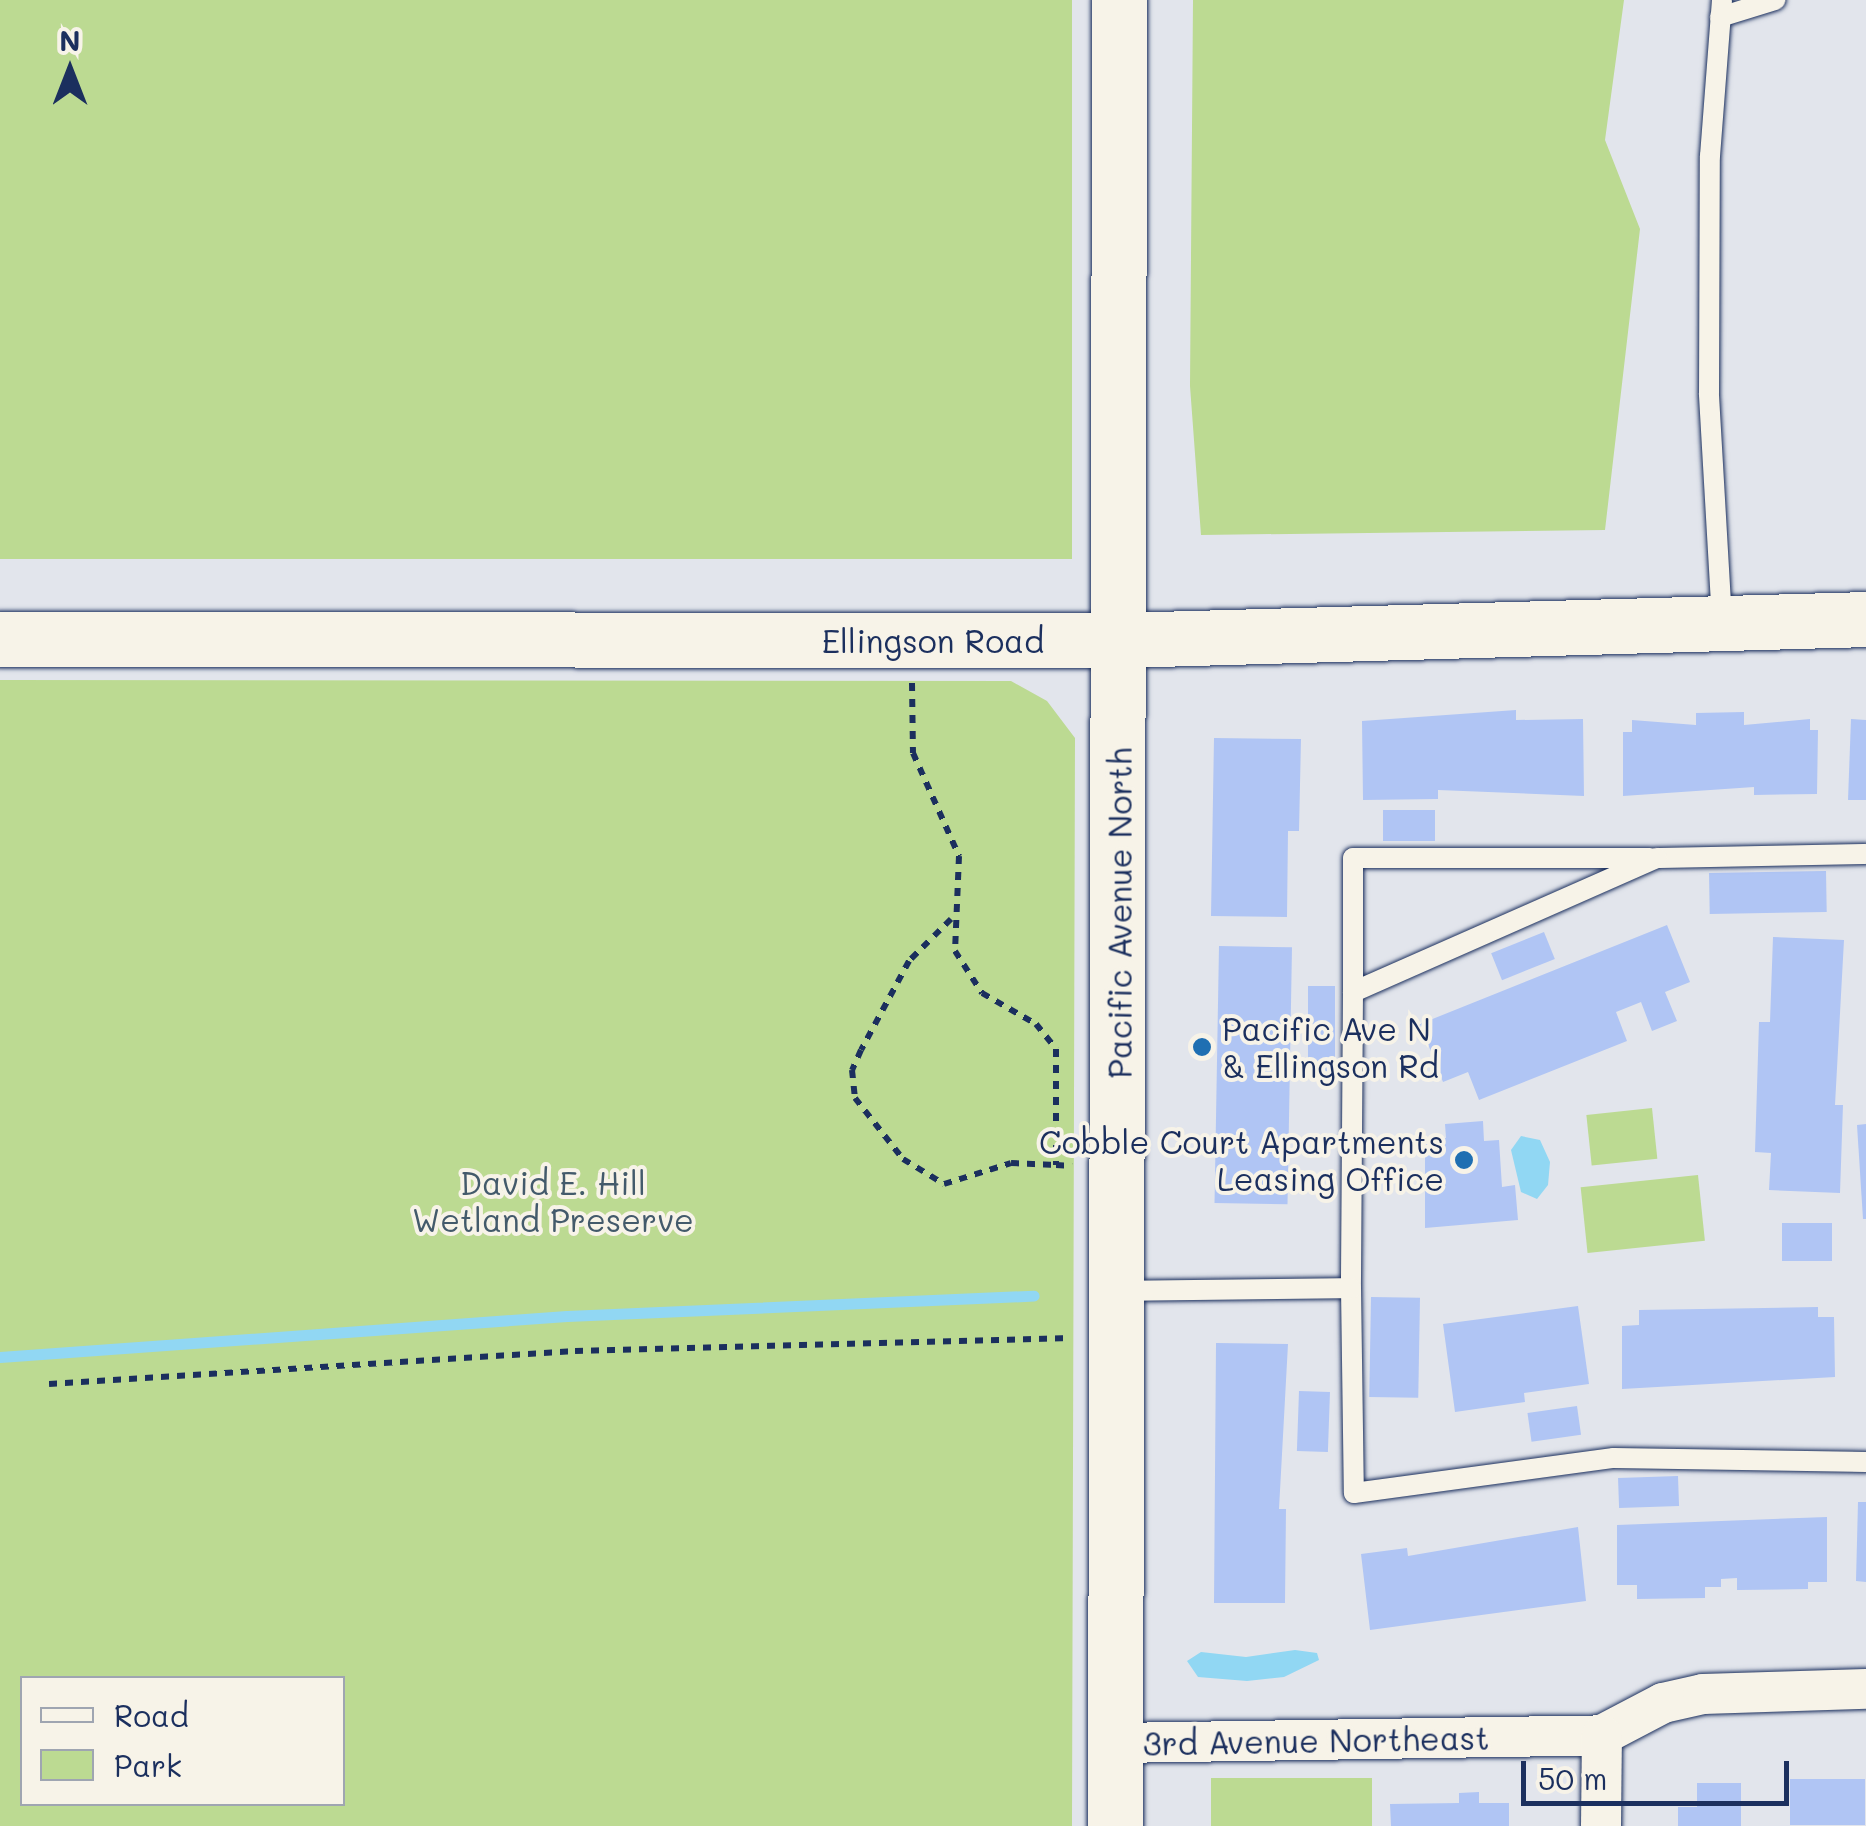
<!DOCTYPE html>
<style>
body{margin:0}
#map{position:relative;width:1866px;height:1826px;overflow:hidden;background:#e2e5ec;font-family:Mali,sans-serif}
div>[style]{position:absolute}
.green>*{inset:0;background:#bcda92;transform-origin:0 0}
.water>*{inset:0;background:#91d7f3}
.stream>*{height:11px;margin:-5.5px;padding:0 5.5px;transform-origin:5.5px;border-radius:5.5px;background:#91d7f3}
.building>*{inset:0;background:#b0c5f4;transform-origin:0 0}
.path>*{height:6px;margin-top:-3px;transform-origin:0;background:repeating-linear-gradient(90deg,#1b2f5e 0 8px,transparent 0 16px)}
.roads{filter:drop-shadow(0 0 2px #1b2f5e) drop-shadow(0 0 2px #1b2f5e)}
.lane>*{height:20px;margin:-10px;padding:0 10px;transform-origin:10px;border-radius:10px;background:#f7f3e8}
.street>*{height:40px;margin:-20px;padding:0 20px;transform-origin:20px;border-radius:20px;background:#f7f3e8}
.secondary>*{height:55px;margin:-27.5px;padding:0 27.5px;transform-origin:27.5px;border-radius:27.5px;background:#f7f3e8}
.dots>*{width:28px;height:28px;translate:-50% -50%;box-sizing:border-box;border:5px solid #f7f3e8;border-radius:50%}
span{translate:-50% -50%;white-space:nowrap;text-align:center;line-height:1.15;-webkit-text-stroke:8px #f7f3e8;paint-order:stroke}
.street-label{font-size:32px;color:#1b2f5e}
.poi-label{font-size:32px;color:#1b2f5e}
.left{translate:0 -50%;text-align:left}
.right{translate:-100% -50%;text-align:right}
.park-label{font-size:32px;color:#435a6b}
.legend{position:absolute;left:20px;top:1676px;width:325px;height:130px;box-sizing:border-box;background:#f7f3e8;border:2px solid #9fa5b1;margin:0;padding:12px 18px;list-style:none;font-size:30px;color:#1b2f5e}
.legend li{display:flex;align-items:center;gap:20px;height:50px}
.legend b{width:50px;border:2px solid #9fa5b1}
.north{position:absolute;left:20px;top:20px;width:100px;height:100px;-webkit-text-stroke:8px #f7f3e8;paint-order:stroke;rotate:0deg;font-size:28px;font-weight:700;line-height:40px;text-align:center;color:#1b2f5e}
.north::after{content:'';display:block;margin:auto;width:35px;height:45px;background:#1b2f5e;clip-path:polygon(50% 0,100% 100%,50% 72%,0 100%)}
.scale{position:absolute;left:1521px;top:1761px;width:268px;height:45px;box-sizing:border-box;border:5px solid #1b2f5e;border-top:0;padding-left:12px;font-size:30px;line-height:35px;white-space:nowrap;color:#1b2f5e;-webkit-text-stroke:8px #f7f3e8;paint-order:stroke}
</style>
<div id="map">
<div class="green">
<div style="left:0;top:0;width:1072px;height:559px"></div>
<div style="clip-path:polygon(1193px 0,1624px 0,1605px 140px,1640px 229px,1605px 530px,1201px 535px,1190px 386px)"></div>
<div style="clip-path:polygon(evenodd,0 680px,1011px 681px,1047px 701px,1075px 738px,1072px 1826px,0 1826px,0 680px,22px 1678px,342px 1678px,342px 1804px,22px 1804px,22px 1678px)"></div>
<div style="left:1652px;top:1108px;width:51px;height:66px;rotate:84deg"></div>
<div style="left:1698px;top:1175px;width:66px;height:118px;rotate:84deg"></div>
<div style="left:1372px;top:1778px;width:48px;height:161px;rotate:90deg"></div>
</div>
<div class="water">
<div style="clip-path:polygon(1521px 1136px,1540px 1140px,1550px 1162px,1548px 1185px,1537px 1199px,1521px 1192px,1511px 1150px)"></div>
<div style="clip-path:polygon(1295px 1650px,1317px 1653px,1319px 1660px,1284px 1677px,1247px 1681px,1198px 1677px,1187px 1661px,1201px 1652px,1246px 1657px)"></div>
</div>
<div class="stream">
<div style="left:0;top:1357px;width:568px;rotate:-4.14deg"></div>
<div style="left:567px;top:1316px;width:467px;rotate:-2.5deg"></div>
</div>
<div class="building">
<div style="clip-path:polygon(1516px 710px,1516px 720px,1583px 719px,1584px 796px,1438px 790px,1438px 799px,1363px 800px,1362px 721px)"></div>
<div style="clip-path:polygon(1744px 712px,1744px 725px,1810px 719px,1810px 730px,1818px 730px,1817px 794px,1754px 795px,1754px 787px,1623px 796px,1623px 732px,1632px 732px,1632px 720px,1696px 725px,1696px 713px)"></div>
<div style="clip-path:polygon(1851px 719px,1866px 720px,1866px 800px,1848px 800px)"></div>
<div style="clip-path:polygon(1214px 738px,1301px 739px,1299px 831px,1288px 831px,1287px 917px,1211px 916px)"></div>
<div style="left:1383px;top:810px;width:52px;height:31px"></div>
<div style="left:1826px;top:871px;width:41px;height:117px;rotate:89deg"></div>
<div style="clip-path:polygon(1667px 925px,1690px 982px,1665px 992px,1677px 1021px,1652px 1031px,1641px 1002px,1616px 1012px,1627px 1041px,1479px 1100px,1468px 1072px,1443px 1082px,1420px 1024px)"></div>
<div style="left:1544px;top:932px;width:29px;height:57px;rotate:68deg"></div>
<div style="clip-path:polygon(1773px 937px,1844px 940px,1835px 1105px,1843px 1105px,1840px 1193px,1769px 1190px,1771px 1153px,1755px 1152px,1759px 1022px,1770px 1022px)"></div>
<div style="left:1219px;top:946px;width:73px;height:257px;rotate:1deg"></div>
<div style="left:1308px;top:986px;width:27px;height:85px"></div>
<div style="clip-path:polygon(1483px 1121px,1484px 1141px,1499px 1140px,1502px 1187px,1515px 1185px,1518px 1220px,1425px 1228px,1425px 1140px,1446px 1138px,1445px 1124px)"></div>
<div style="clip-path:polygon(1866px 1124px,1866px 1219px,1863px 1219px,1857px 1125px)"></div>
<div style="left:1782px;top:1223px;width:50px;height:38px"></div>
<div style="left:1371px;top:1297px;width:49px;height:100px;rotate:1deg"></div>
<div style="clip-path:polygon(1578px 1306px,1589px 1384px,1524px 1393px,1525px 1402px,1455px 1412px,1443px 1324px)"></div>
<div style="clip-path:polygon(1818px 1307px,1818px 1317px,1834px 1317px,1835px 1377px,1622px 1389px,1622px 1326px,1639px 1325px,1639px 1310px)"></div>
<div style="clip-path:polygon(1216px 1343px,1288px 1344px,1279px 1509px,1286px 1509px,1285px 1603px,1214px 1603px)"></div>
<div style="left:1299px;top:1391px;width:31px;height:60px;rotate:2deg"></div>
<div style="left:1577px;top:1406px;width:29px;height:50px;rotate:82deg"></div>
<div style="left:1678px;top:1476px;width:30px;height:60px;rotate:88deg"></div>
<div style="clip-path:polygon(1858px 1502px,1866px 1502px,1866px 1582px,1856px 1581px)"></div>
<div style="clip-path:polygon(1827px 1517px,1827px 1582px,1808px 1582px,1808px 1589px,1737px 1590px,1737px 1578px,1721px 1579px,1721px 1587px,1705px 1587px,1705px 1598px,1637px 1599px,1637px 1585px,1617px 1585px,1617px 1525px)"></div>
<div style="clip-path:polygon(1578px 1527px,1586px 1601px,1370px 1630px,1361px 1554px,1407px 1548px,1408px 1556px)"></div>
<div style="left:1865px;top:1779px;width:46px;height:75px;rotate:90deg"></div>
<div style="clip-path:polygon(1697px 1783px,1741px 1783px,1741px 1826px,1678px 1826px,1678px 1807px,1697px 1807px)"></div>
<div style="clip-path:polygon(1479px 1792px,1479px 1803px,1509px 1803px,1509px 1826px,1391px 1826px,1390px 1804px,1459px 1803px,1459px 1793px)"></div>
</div>
<div class="path">
<div style="left:912px;top:683px;width:70px;rotate:89.2deg"></div>
<div style="left:913px;top:753px;width:113px;rotate:65.9deg"></div>
<div style="left:959px;top:856px;width:95px;rotate:92.4deg"></div>
<div style="left:955px;top:951px;width:50px;rotate:57.3deg"></div>
<div style="left:982px;top:993px;width:62px;rotate:29.9deg"></div>
<div style="left:1036px;top:1024px;width:32px;rotate:51deg"></div>
<div style="left:1056px;top:1049px;width:116px;rotate:90deg"></div>
<div style="left:1056px;top:1165px;width:16px;rotate:4deg"></div>
<div style="left:951px;top:919px;width:59px;rotate:135deg"></div>
<div style="left:909px;top:961px;width:101px;rotate:118.3deg"></div>
<div style="left:861px;top:1050px;width:22px;rotate:114deg"></div>
<div style="left:852px;top:1070px;width:28px;rotate:84deg"></div>
<div style="left:855px;top:1098px;width:78px;rotate:51.8deg"></div>
<div style="left:903px;top:1159px;width:48px;rotate:31.4deg"></div>
<div style="left:944px;top:1184px;width:70px;rotate:-17.4deg"></div>
<div style="left:1011px;top:1163px;width:45px;rotate:2.5deg"></div>
<div style="left:49px;top:1384px;width:527px;rotate:-3.59deg"></div>
<div style="left:575px;top:1351px;width:496px;rotate:-1.5deg"></div>
</div>
<div class="roads">
<div class="lane">
<div style="left:1720px;top:17px;width:58px;rotate:-17.2deg"></div>
<div style="left:1722px;top:621px;width:228px;rotate:-93.3deg"></div>
<div style="left:1709px;top:393px;width:237px;rotate:-89.8deg"></div>
<div style="left:1710px;top:156px;width:156px;rotate:-85.6deg"></div>
<div style="left:1866px;top:854px;width:209px;rotate:178.9deg"></div>
<div style="left:1657px;top:858px;width:332px;rotate:156.2deg"></div>
<div style="left:1353px;top:992px;width:296px;rotate:90.4deg"></div>
<div style="left:1351px;top:1288px;width:205px;rotate:89.2deg"></div>
<div style="left:1354px;top:1493px;width:262px;rotate:-7.7deg"></div>
<div style="left:1614px;top:1458px;width:252px;rotate:0.9deg"></div>
<div style="left:1353px;top:992px;width:134px;rotate:-90deg"></div>
<div style="left:1353px;top:858px;width:297px"></div>
<div style="left:1120px;top:1291px;width:231px;rotate:-0.7deg"></div>
</div>
<div class="street">
<div style="left:1116px;top:1743px;width:486px;rotate:-0.9deg"></div>
<div style="left:1602px;top:1735px;width:69px;rotate:-27.7deg"></div>
<div style="left:1663px;top:1703px;width:41px;rotate:-12.7deg"></div>
<div style="left:1703px;top:1694px;width:163px;rotate:-1.8deg"></div>
<div style="left:1601px;top:1826px;width:91px;rotate:-89.4deg"></div>
</div>
<div class="secondary">
<div style="left:0;top:639px;width:1121px;rotate:0.05deg"></div>
<div style="left:1121px;top:640px;width:745px;rotate:-1.61deg"></div>
<div style="left:1115px;top:1826px;width:1826px;rotate:-89.87deg"></div>
</div>
</div>
<div class="dots">
<div style="left:1202px;top:1047px;background:#1f6fb2"></div>
<div style="left:1464px;top:1160px;background:#1f6fb2"></div>
</div>
<div class="street-label">
<span style="left:933px;top:640px">Ellingson Road</span>
<span style="left:1119px;top:913px;rotate:-90deg">Pacific Avenue North</span>
<span style="left:1316px;top:1740px;rotate:-1deg">3rd Avenue Northeast</span>
</div>
<div class="poi-label">
<span class="left" style="left:1222px;top:1047px">Pacific Ave N<br>&amp; Ellingson Rd</span>
<span class="right" style="left:1444px;top:1160px">Cobble Court Apartments<br>Leasing Office</span>
</div>
<div class="park-label">
<span style="left:553px;top:1201px">David E. Hill<br>Wetland Preserve</span>
</div>
<ul class="legend">
<li><b style="height:12px;background:#f7f3e8"></b>Road</li>
<li><b style="height:28px;background:#bcda92"></b>Park</li>
</ul>
<div class="north">N</div>
<div class="scale">50 m</div>
</div>
